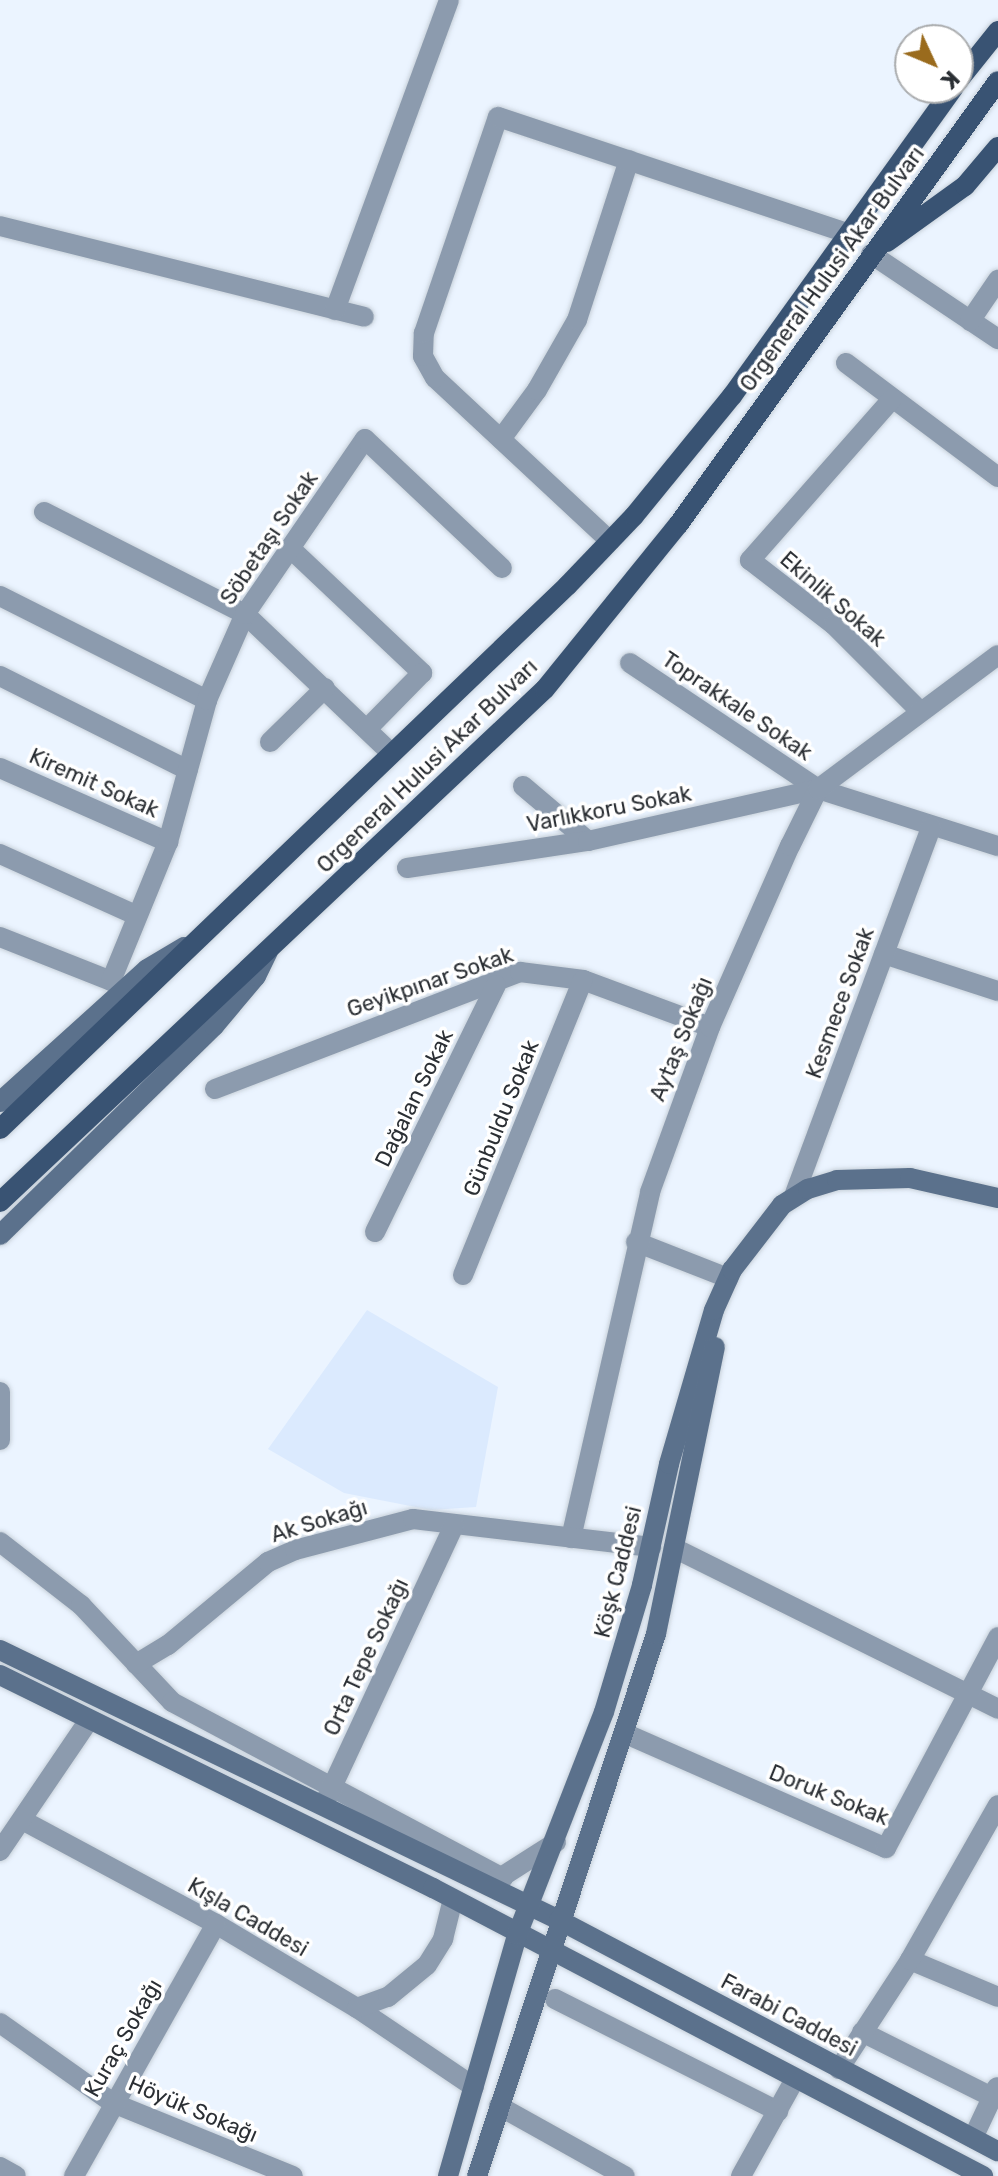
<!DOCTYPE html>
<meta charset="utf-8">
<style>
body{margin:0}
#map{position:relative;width:998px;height:2176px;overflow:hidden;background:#ebf4ff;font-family:Rubik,sans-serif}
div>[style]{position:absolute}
.built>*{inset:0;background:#dbeafe}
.roads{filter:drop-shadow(0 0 2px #c8d1da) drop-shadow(0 0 2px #c8d1da)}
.street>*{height:20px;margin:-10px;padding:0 10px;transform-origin:10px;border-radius:10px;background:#8c9bae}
.secondary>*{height:20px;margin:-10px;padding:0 10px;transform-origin:10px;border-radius:10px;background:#5b718c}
.primary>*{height:20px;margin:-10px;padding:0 10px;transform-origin:10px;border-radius:10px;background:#395373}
span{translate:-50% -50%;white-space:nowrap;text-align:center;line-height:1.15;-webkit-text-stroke:7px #fff;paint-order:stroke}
.street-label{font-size:22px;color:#2b2f34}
.north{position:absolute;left:894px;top:24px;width:80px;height:80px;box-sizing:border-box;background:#fff;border:2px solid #aaacae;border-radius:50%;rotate:134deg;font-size:22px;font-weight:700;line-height:32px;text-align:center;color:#2b2f34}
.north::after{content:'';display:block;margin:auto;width:28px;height:36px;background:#9a6b1d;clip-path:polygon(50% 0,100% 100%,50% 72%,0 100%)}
</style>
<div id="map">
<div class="built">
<div style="clip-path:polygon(367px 1310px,498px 1387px,476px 1507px,431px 1510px,344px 1493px,268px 1449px)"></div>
</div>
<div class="roads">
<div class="street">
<div style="left:0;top:226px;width:375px;rotate:14deg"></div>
<div style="left:871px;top:254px;width:153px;rotate:33.8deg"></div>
<div style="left:335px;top:310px;width:330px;rotate:-69.8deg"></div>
<div style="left:970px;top:321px;width:50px;rotate:-55.7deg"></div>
<div style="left:846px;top:363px;width:190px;rotate:36.9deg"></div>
<div style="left:892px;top:399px;width:215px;rotate:131.4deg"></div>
<div style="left:750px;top:560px;width:106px;rotate:37.7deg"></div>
<div style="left:834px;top:625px;width:119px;rotate:45deg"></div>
<div style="left:501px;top:439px;width:61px;rotate:-53.7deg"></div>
<div style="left:537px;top:390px;width:81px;rotate:-60.3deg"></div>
<div style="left:577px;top:320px;width:168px;rotate:-72deg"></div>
<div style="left:44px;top:512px;width:225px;rotate:26.9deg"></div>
<div style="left:245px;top:614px;width:202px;rotate:43.6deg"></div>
<div style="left:610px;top:541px;width:239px;rotate:-137deg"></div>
<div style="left:435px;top:378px;width:25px;rotate:-119deg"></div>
<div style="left:423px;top:356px;width:23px;rotate:-88deg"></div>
<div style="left:424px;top:333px;width:228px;rotate:-71.1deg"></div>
<div style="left:498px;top:117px;width:368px;rotate:18.4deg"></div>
<div style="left:290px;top:548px;width:182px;rotate:43.4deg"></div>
<div style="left:422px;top:673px;width:78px;rotate:134.5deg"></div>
<div style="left:0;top:596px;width:232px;rotate:26.7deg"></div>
<div style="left:630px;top:663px;width:226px;rotate:33.8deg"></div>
<div style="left:818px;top:789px;width:189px;rotate:17.6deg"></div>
<div style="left:0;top:676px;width:210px;rotate:26.6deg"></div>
<div style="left:270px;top:742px;width:77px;rotate:-44.5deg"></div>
<div style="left:0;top:768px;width:184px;rotate:23.8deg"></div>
<div style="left:523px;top:786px;width:85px;rotate:40.2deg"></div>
<div style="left:0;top:854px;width:149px;rotate:24.2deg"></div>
<div style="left:407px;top:868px;width:183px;rotate:-8.5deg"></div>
<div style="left:588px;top:841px;width:236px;rotate:-12.7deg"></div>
<div style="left:0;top:937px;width:119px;rotate:21.6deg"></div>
<div style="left:111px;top:981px;width:150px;rotate:-67.7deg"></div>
<div style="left:168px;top:842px;width:147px;rotate:-74.6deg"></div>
<div style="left:207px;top:700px;width:94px;rotate:-66.2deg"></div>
<div style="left:245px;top:614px;width:212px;rotate:-55.6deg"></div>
<div style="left:365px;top:439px;width:188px;rotate:43.3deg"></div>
<div style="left:884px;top:954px;width:120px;rotate:18deg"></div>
<div style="left:215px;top:1089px;width:327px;rotate:-21deg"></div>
<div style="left:520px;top:972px;width:64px;rotate:7.2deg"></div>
<div style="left:583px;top:980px;width:135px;rotate:20.3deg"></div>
<div style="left:794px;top:1196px;width:394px;rotate:-69.6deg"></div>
<div style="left:375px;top:1232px;width:275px;rotate:-63.9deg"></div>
<div style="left:636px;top:1242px;width:99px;rotate:21.4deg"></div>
<div style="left:463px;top:1275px;width:318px;rotate:-67.9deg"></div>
<div style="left:0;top:1392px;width:48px;rotate:90deg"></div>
<div style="left:571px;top:1538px;width:355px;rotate:-77.1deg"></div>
<div style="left:650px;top:1192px;width:176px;rotate:-70deg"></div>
<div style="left:710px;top:1027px;width:198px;rotate:-66.2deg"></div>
<div style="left:790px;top:846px;width:64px;rotate:-63.8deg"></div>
<div style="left:818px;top:789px;width:224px;rotate:-36.7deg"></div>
<div style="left:0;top:1542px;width:103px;rotate:37.9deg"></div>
<div style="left:81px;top:1605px;width:133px;rotate:46.8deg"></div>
<div style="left:172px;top:1702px;width:375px;rotate:28deg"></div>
<div style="left:674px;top:1548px;width:362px;rotate:26.4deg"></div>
<div style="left:136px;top:1664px;width:37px;rotate:-31deg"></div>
<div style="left:168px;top:1645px;width:130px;rotate:-39.7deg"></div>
<div style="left:268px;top:1562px;width:30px;rotate:-24deg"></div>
<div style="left:295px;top:1550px;width:122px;rotate:-14.7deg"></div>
<div style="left:413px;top:1519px;width:240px;rotate:6.7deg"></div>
<div style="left:624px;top:1733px;width:286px;rotate:23.7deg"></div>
<div style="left:886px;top:1848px;width:239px;rotate:-62deg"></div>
<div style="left:326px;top:1800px;width:303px;rotate:-65deg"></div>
<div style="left:24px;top:1821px;width:218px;rotate:28.2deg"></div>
<div style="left:216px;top:1924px;width:164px;rotate:30.8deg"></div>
<div style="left:357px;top:2008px;width:141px;rotate:34deg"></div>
<div style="left:0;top:1851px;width:158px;rotate:-55.8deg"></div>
<div style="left:492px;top:1883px;width:76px;rotate:-32.6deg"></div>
<div style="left:910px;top:1960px;width:95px;rotate:22.8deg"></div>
<div style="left:555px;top:1999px;width:250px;rotate:26.7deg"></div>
<div style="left:357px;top:2008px;width:33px;rotate:-20deg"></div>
<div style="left:388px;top:1997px;width:50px;rotate:-39.4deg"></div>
<div style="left:427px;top:1965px;width:31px;rotate:-58deg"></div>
<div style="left:443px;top:1939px;width:41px;rotate:-76deg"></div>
<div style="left:0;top:2023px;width:138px;rotate:35.3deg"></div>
<div style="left:113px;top:2103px;width:194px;rotate:22.1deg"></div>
<div style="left:862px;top:2032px;width:145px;rotate:26.6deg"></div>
<div style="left:839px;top:2069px;width:130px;rotate:-56.9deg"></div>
<div style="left:910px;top:1960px;width:178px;rotate:-60.4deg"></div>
<div style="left:499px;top:2106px;width:144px;rotate:29.1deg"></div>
<div style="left:973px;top:2138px;width:56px;rotate:-64.8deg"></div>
<div style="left:0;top:2167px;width:18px;rotate:29deg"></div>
<div style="left:74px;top:2176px;width:289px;rotate:-60.6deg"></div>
<div style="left:741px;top:2176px;width:111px;rotate:-60.9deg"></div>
</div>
<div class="secondary">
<div style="left:0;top:1102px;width:198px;rotate:-42.1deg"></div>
<div style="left:147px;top:969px;width:43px;rotate:-30.7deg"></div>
<div style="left:0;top:1235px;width:299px;rotate:-44.3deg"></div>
<div style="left:214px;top:1026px;width:65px;rotate:-50deg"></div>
<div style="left:256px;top:976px;width:28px;rotate:-64deg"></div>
<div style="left:0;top:1650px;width:621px;rotate:25.78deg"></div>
<div style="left:559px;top:1920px;width:496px;rotate:27.8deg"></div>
<div style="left:0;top:1675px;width:483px;rotate:26.2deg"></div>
<div style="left:433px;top:1888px;width:621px;rotate:27.64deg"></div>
<div style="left:448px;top:2176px;width:251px;rotate:-74deg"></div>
<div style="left:517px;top:1935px;width:239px;rotate:-68.7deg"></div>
<div style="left:604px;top:1712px;width:133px;rotate:-73.3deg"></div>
<div style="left:642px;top:1585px;width:124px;rotate:-77.4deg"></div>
<div style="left:669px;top:1464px;width:160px;rotate:-73.7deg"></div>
<div style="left:714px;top:1310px;width:44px;rotate:-65.8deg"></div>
<div style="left:732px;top:1270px;width:82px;rotate:-52.4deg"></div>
<div style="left:782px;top:1205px;width:31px;rotate:-32deg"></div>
<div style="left:808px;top:1189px;width:30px;rotate:-17deg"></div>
<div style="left:837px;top:1180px;width:73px;rotate:-1.6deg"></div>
<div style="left:910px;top:1178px;width:90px;rotate:12.8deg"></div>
<div style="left:477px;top:2176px;width:571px;rotate:-71.72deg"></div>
<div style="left:656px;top:1634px;width:293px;rotate:-78.4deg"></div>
</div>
<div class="primary">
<div style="left:958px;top:81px;width:64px;rotate:-51.3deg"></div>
<div style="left:887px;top:242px;width:96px;rotate:-35.7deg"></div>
<div style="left:965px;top:186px;width:51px;rotate:-49.8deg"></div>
<div style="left:0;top:1129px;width:786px;rotate:-43.76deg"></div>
<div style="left:568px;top:585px;width:95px;rotate:-46.3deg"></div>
<div style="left:634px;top:516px;width:155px;rotate:-50.8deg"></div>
<div style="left:732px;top:396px;width:379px;rotate:-54.3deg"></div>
<div style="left:0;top:1202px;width:748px;rotate:-43.27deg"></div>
<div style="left:545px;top:689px;width:211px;rotate:-51deg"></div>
<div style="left:678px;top:525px;width:547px;rotate:-54.22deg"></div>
</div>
</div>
<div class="street-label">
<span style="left:832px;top:269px;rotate:-54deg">Orgeneral Hulusi Akar Bulvarı</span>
<span style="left:269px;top:538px;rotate:-56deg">Söbetaşı Sokak</span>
<span style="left:833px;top:599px;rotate:41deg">Ekinlik Sokak</span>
<span style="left:737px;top:706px;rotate:34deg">Toprakkale Sokak</span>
<span style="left:427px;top:766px;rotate:-44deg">Orgeneral Hulusi Akar Bulvarı</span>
<span style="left:94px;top:783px;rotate:24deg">Kiremit Sokak</span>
<span style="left:609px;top:809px;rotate:-11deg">Varlıkkoru Sokak</span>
<span style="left:430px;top:982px;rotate:-19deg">Geyikpınar Sokak</span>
<span style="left:840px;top:1003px;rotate:-70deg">Kesmece Sokak</span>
<span style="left:681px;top:1039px;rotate:-68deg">Aytaş Sokağı</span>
<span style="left:414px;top:1098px;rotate:-64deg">Dağalan Sokak</span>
<span style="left:501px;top:1118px;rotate:-68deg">Günbuldu Sokak</span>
<span style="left:319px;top:1521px;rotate:-17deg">Ak Sokağı</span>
<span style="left:618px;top:1572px;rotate:-76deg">Köşk Caddesi</span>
<span style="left:366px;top:1657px;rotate:-65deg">Orta Tepe Sokağı</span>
<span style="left:829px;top:1795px;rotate:22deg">Doruk Sokak</span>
<span style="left:248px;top:1917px;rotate:30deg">Kışla Caddesi</span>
<span style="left:789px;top:2015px;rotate:28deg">Farabi Caddesi</span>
<span style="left:123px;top:2038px;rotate:-60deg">Kuraç Sokağı</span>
<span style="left:193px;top:2109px;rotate:23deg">Höyük Sokağı</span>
</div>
<div class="north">K</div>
</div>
